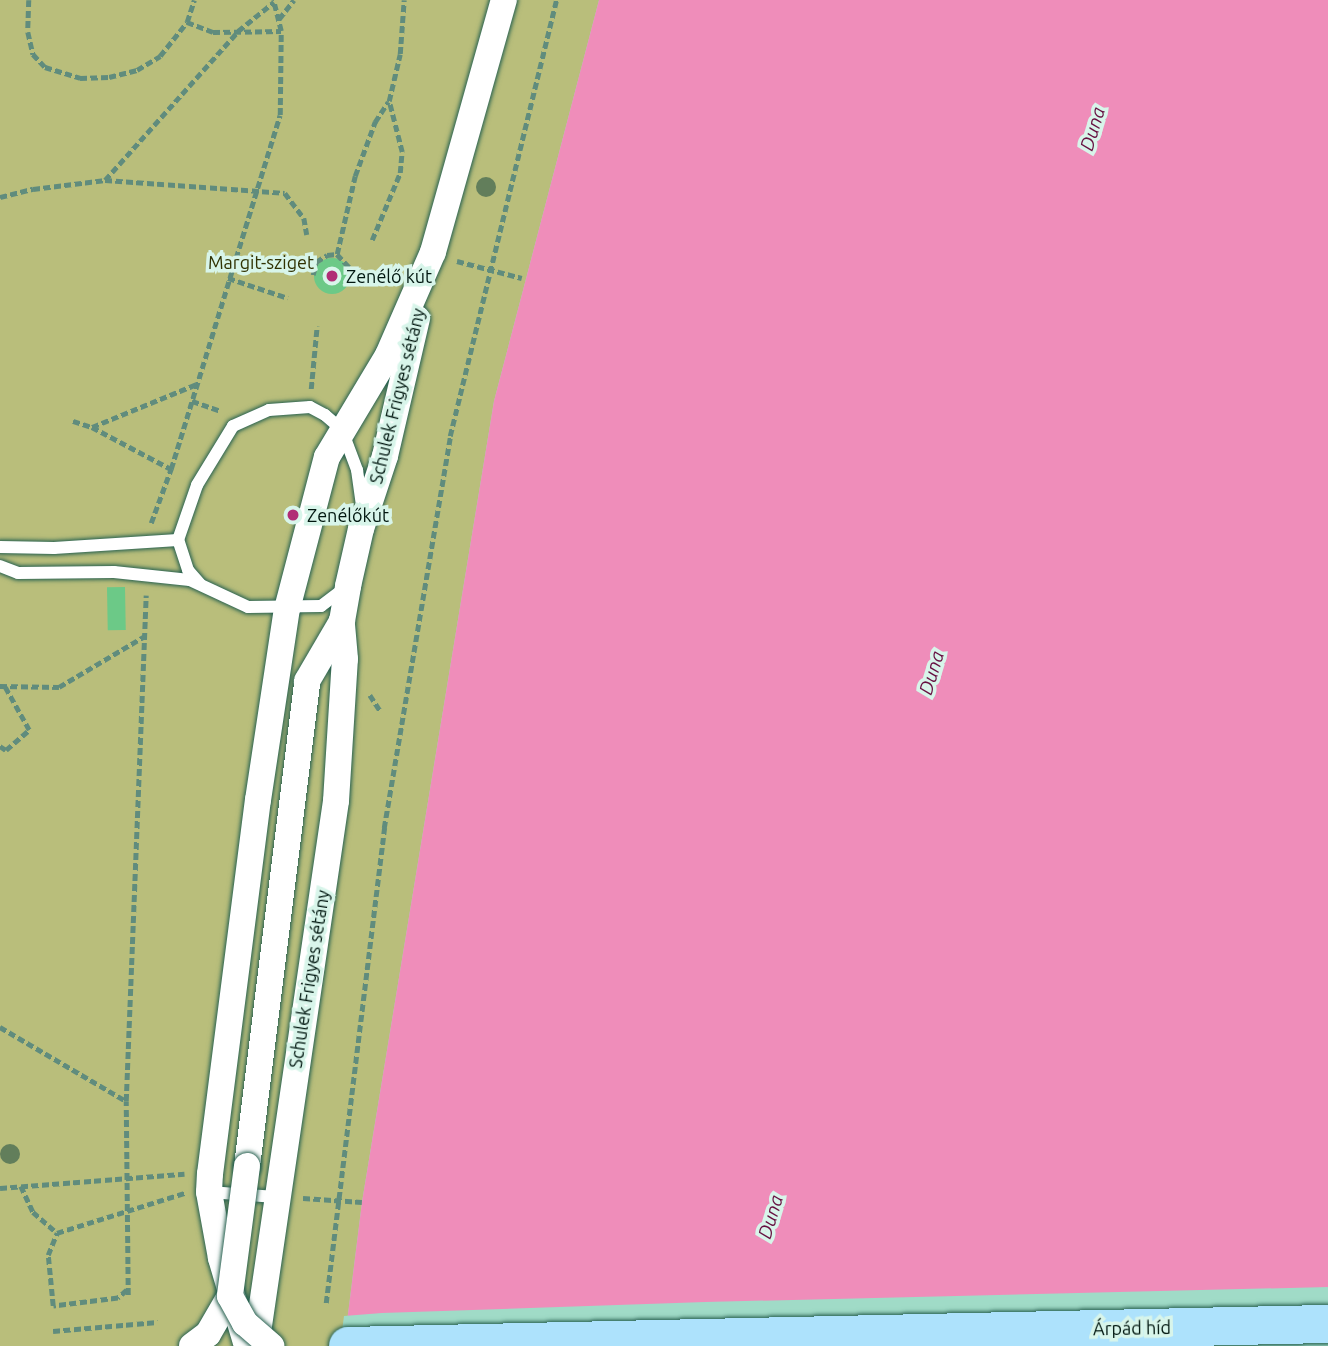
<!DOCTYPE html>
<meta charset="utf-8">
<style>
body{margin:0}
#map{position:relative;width:1328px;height:1346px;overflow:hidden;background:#a0dbc7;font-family:Ubuntu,sans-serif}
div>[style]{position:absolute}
.green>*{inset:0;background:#b9be7b}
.water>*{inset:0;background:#ef8dba}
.pier>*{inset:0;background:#a0dbc7}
.building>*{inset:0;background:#6cc987;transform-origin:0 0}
.round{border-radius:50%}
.path>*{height:4.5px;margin-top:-2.25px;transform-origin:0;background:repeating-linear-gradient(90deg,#608c7d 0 7px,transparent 0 10.5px)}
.roads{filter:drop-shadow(0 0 2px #276150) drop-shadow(0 0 2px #276150)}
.lane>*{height:12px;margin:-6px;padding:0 6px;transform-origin:6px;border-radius:6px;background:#fff}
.street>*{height:26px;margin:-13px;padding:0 13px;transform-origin:13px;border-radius:13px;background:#fff}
.primary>*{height:38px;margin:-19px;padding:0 19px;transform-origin:19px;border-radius:19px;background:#ade2fc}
.bridges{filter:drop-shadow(0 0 2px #276150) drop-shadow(0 0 2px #276150)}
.street-bridge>*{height:26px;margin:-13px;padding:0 13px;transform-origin:13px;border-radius:13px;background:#fff}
.trees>*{width:20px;height:20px;margin:-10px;border-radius:50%;background:#627e5b}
.dots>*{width:19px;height:19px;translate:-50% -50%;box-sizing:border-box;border:4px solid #d8f5ea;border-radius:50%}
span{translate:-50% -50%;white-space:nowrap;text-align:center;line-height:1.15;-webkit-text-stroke:7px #d8f5ea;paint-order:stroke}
.park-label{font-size:18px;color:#303203}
.poi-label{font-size:18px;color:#011710}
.left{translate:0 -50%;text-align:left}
.street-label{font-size:18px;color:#011710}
.water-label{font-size:19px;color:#671041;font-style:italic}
</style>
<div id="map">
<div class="green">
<div style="clip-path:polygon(0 0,599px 0,494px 401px,362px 1202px,344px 1346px,0 1346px)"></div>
</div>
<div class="water">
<div style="clip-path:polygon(599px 0,1328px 0,1328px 1346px,344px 1346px,362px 1202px,494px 401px)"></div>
</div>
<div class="pier">
<div style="clip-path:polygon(1328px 1287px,1328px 1346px,340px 1346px,344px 1316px,382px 1313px,705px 1302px)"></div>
</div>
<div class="building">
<div class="round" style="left:314px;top:258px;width:36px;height:36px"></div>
<div style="left:125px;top:587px;width:43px;height:18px;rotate:89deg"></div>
</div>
<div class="path">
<div style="left:29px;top:0;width:32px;rotate:92deg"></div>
<div style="left:28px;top:32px;width:23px;rotate:77deg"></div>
<div style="left:33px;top:54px;width:18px;rotate:47deg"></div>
<div style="left:45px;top:67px;width:37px;rotate:17deg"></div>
<div style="left:80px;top:78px;width:29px;rotate:-2deg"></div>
<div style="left:109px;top:77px;width:29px;rotate:-14deg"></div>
<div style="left:137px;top:70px;width:27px;rotate:-31deg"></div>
<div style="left:160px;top:56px;width:43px;rotate:-51.5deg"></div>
<div style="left:187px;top:22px;width:23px;rotate:-72deg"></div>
<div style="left:279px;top:19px;width:24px;rotate:-52deg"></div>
<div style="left:187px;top:22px;width:28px;rotate:21deg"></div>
<div style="left:213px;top:32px;width:68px;rotate:-0.8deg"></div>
<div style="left:105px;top:180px;width:200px;rotate:-48.2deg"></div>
<div style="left:238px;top:31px;width:46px;rotate:-38.9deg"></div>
<div style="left:0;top:197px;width:34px;rotate:-14deg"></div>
<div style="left:33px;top:189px;width:73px;rotate:-7.1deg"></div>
<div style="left:105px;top:180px;width:180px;rotate:4.1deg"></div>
<div style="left:285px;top:193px;width:31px;rotate:53deg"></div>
<div style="left:304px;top:218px;width:17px;rotate:80deg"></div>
<div style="left:372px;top:240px;width:73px;rotate:-67.3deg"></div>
<div style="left:400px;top:173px;width:21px;rotate:-85deg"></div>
<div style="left:402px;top:152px;width:53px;rotate:-104.3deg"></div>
<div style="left:389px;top:101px;width:48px;rotate:-76.8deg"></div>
<div style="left:400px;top:54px;width:54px;rotate:-85.8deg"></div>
<div style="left:337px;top:254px;width:22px;rotate:47deg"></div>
<div style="left:352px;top:270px;width:14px;rotate:107deg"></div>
<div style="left:457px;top:261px;width:67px;rotate:14.7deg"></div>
<div style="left:313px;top:275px;width:13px;rotate:-77deg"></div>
<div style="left:316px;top:262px;width:13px;rotate:-32deg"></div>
<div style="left:327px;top:255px;width:10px;rotate:-6deg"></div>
<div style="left:337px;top:254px;width:80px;rotate:-77deg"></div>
<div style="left:355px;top:176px;width:58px;rotate:-69.7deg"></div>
<div style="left:375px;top:122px;width:24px;rotate:-57deg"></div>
<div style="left:228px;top:278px;width:63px;rotate:18.4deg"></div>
<div style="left:311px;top:389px;width:63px;rotate:-84.6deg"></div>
<div style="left:192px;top:401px;width:31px;rotate:19deg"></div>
<div style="left:73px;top:421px;width:20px;rotate:18deg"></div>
<div style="left:92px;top:427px;width:89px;rotate:28deg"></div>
<div style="left:92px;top:427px;width:113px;rotate:-22.3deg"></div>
<div style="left:151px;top:523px;width:58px;rotate:-69.7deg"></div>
<div style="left:171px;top:469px;width:370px;rotate:-72.9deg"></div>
<div style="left:280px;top:115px;width:84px;rotate:-89.3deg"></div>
<div style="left:281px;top:31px;width:32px;rotate:-104deg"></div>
<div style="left:0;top:686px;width:59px;rotate:1deg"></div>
<div style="left:59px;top:687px;width:100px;rotate:-30.7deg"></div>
<div style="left:370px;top:695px;width:20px;rotate:57deg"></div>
<div style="left:0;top:746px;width:7px;rotate:34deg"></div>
<div style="left:6px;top:750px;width:30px;rotate:-41deg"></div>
<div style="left:29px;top:730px;width:49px;rotate:-119.2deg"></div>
<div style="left:0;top:1027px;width:146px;rotate:30.4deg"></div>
<div style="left:21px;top:1186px;width:29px;rotate:65deg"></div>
<div style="left:33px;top:1212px;width:32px;rotate:41deg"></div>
<div style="left:0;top:1188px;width:185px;rotate:-4.4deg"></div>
<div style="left:303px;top:1198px;width:59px;rotate:3.9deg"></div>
<div style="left:127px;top:1290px;width:12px;rotate:138deg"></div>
<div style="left:118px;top:1298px;width:65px;rotate:173deg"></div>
<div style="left:53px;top:1306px;width:51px;rotate:-95.6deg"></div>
<div style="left:48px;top:1255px;width:24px;rotate:-68deg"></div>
<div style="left:57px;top:1233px;width:134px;rotate:-17.4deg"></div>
<div style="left:128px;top:1295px;width:194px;rotate:-90.6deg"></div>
<div style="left:126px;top:1101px;width:506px;rotate:-87.74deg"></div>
<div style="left:326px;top:1303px;width:479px;rotate:-83deg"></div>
<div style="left:384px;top:828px;width:398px;rotate:-80.4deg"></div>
<div style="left:450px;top:436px;width:449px;rotate:-76.3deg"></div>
<div style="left:53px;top:1331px;width:105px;rotate:-4.9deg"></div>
</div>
<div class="roads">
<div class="lane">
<div style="left:0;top:547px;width:54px;rotate:1.1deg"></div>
<div style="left:54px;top:548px;width:124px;rotate:-3.7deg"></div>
<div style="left:0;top:566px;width:19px;rotate:21deg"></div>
<div style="left:18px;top:573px;width:96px;rotate:-0.6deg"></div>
<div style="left:114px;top:572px;width:76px;rotate:6deg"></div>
<div style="left:190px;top:580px;width:64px;rotate:25deg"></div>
<div style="left:248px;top:607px;width:73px;rotate:-0.8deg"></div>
<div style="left:321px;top:606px;width:31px;rotate:-37deg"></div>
<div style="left:200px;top:584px;width:18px;rotate:-131deg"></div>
<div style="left:188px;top:570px;width:32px;rotate:-108deg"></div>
<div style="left:178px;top:540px;width:58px;rotate:-70.9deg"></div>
<div style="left:197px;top:485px;width:69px;rotate:-58.6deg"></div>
<div style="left:233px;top:426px;width:39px;rotate:-24deg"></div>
<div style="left:269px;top:410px;width:41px;rotate:-4.2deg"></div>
<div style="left:310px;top:407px;width:17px;rotate:28deg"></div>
<div style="left:325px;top:415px;width:23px;rotate:41deg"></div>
<div style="left:342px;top:430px;width:43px;rotate:69.4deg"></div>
<div style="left:357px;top:470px;width:34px;rotate:82deg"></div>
<div style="left:209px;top:1192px;width:67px;rotate:4.3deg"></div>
</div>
<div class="street">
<div style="left:247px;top:1166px;width:489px;rotate:-82.9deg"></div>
<div style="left:307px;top:681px;width:69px;rotate:-59.7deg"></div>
<div style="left:192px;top:1346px;width:20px;rotate:-37deg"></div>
<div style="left:208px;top:1334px;width:44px;rotate:-59.9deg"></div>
<div style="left:247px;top:1346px;width:92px;rotate:-106.5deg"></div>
<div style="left:221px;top:1258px;width:67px;rotate:-100.3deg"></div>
<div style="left:209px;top:1192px;width:18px;rotate:-87deg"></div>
<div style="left:210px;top:1174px;width:377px;rotate:-82.7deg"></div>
<div style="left:258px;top:800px;width:193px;rotate:-81.4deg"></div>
<div style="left:287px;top:609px;width:157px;rotate:-75.3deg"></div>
<div style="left:327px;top:457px;width:119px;rotate:-59.1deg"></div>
<div style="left:388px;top:355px;width:112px;rotate:-66.4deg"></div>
<div style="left:433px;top:252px;width:262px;rotate:-74.3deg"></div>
<div style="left:256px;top:1346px;width:551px;rotate:-81.65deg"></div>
<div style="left:336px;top:801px;width:142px;rotate:-86.4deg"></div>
<div style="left:345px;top:659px;width:38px;rotate:-95deg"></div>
<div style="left:342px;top:621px;width:36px;rotate:-80deg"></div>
<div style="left:348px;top:586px;width:58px;rotate:-77.2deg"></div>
<div style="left:361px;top:529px;width:77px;rotate:-71.8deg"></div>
<div style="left:385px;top:456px;width:141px;rotate:-76.9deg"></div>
</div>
<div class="primary">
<div style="left:348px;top:1346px;width:980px;rotate:-1.29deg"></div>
</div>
</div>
<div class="bridges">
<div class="street-bridge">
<div style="left:247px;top:1166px;width:131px;rotate:97.5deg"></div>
<div style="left:230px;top:1296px;width:31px;rotate:61deg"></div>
<div style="left:245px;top:1323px;width:35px;rotate:41deg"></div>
</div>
</div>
<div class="trees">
<div style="left:486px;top:187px"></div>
<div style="left:10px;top:1154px"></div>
</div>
<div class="dots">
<div style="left:332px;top:276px;background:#b12d76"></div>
<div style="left:293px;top:515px;background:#b12d76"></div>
</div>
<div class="park-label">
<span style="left:261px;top:262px">Margit-sziget</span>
</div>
<div class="poi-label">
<span class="left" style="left:346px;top:276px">Zenélő kút</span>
<span class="left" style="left:307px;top:515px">Zenélőkút</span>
</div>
<div class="street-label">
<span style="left:397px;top:396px;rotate:-76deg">Schulek Frigyes sétány</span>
<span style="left:309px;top:979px;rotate:-81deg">Schulek Frigyes sétány</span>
<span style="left:1132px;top:1328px;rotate:-1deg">Árpád híd</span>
</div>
<div class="water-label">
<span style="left:1093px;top:129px;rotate:-73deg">Duna</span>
<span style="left:932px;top:673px;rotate:-73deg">Duna</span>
<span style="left:771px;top:1217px;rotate:-73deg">Duna</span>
</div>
</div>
